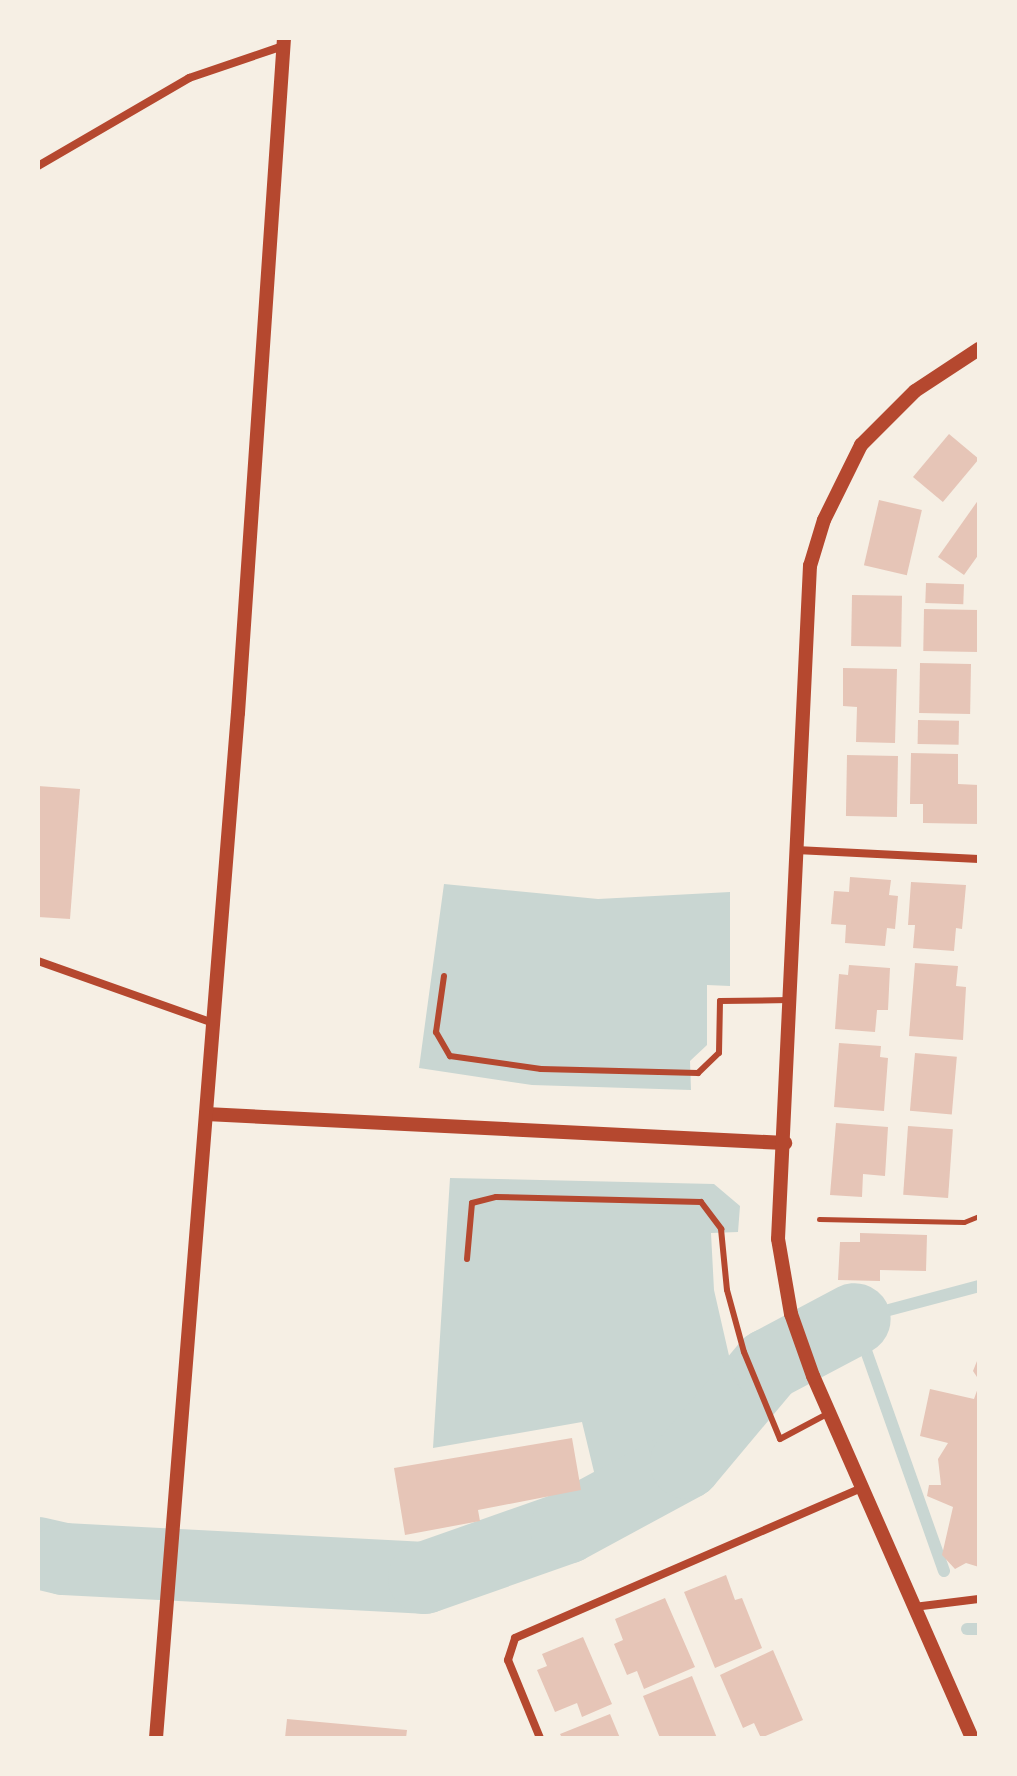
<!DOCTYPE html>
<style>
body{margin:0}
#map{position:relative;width:1017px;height:1776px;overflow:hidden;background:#f6efe4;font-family:"Fira Sans Condensed",sans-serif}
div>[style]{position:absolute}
.water>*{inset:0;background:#c9d6d2}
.stream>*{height:12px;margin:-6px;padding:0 6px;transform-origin:6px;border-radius:6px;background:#c9d6d2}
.river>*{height:72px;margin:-36px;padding:0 36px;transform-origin:36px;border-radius:36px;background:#c9d6d2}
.building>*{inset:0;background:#e6c5b7;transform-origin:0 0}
.path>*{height:5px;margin:-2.5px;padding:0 2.5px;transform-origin:2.5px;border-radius:2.5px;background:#b5482f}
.service>*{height:6px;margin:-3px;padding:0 3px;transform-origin:3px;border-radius:3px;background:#b5482f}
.minor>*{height:8px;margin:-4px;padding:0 4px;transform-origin:4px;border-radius:4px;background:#b5482f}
.tertiary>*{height:14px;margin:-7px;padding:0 7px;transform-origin:7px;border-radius:7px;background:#b5482f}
span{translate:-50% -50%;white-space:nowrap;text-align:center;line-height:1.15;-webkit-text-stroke:7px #f6efe4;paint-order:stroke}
.frame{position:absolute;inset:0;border:40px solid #f6efe4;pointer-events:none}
</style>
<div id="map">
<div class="water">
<div style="clip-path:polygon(444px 884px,598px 899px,730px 892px,730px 986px,707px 985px,707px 1045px,690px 1061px,691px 1090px,532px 1085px,419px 1068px)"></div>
<div style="clip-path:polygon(450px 1178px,714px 1184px,740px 1206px,738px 1232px,711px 1233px,714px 1290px,730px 1360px,660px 1453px,595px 1476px,582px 1422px,433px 1448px)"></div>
</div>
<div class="stream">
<div style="left:944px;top:1571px;width:267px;rotate:-109.5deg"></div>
<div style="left:855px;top:1319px;width:128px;rotate:-14.9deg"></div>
<div style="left:967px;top:1629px;width:12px"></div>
</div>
<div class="river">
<div style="left:38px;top:1553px;width:27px;rotate:13deg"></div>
<div style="left:64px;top:1559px;width:361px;rotate:3deg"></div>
<div style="left:424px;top:1578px;width:151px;rotate:-19.4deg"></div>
<div style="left:566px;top:1528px;width:136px;rotate:-28.4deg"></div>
<div style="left:686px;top:1463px;width:128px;rotate:-50.1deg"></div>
<div style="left:768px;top:1365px;width:98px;rotate:-27.9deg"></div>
</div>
<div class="building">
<div style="left:949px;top:434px;width:39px;height:56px;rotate:40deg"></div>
<div style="clip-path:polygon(979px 499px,979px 554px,964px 575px,938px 557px)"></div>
<div style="left:879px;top:500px;width:44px;height:67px;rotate:13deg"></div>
<div style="left:926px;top:583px;width:38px;height:20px;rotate:2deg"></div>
<div style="left:852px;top:595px;width:50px;height:51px;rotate:1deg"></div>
<div style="left:924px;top:609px;width:55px;height:42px;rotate:1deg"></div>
<div style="left:920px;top:663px;width:51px;height:50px;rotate:1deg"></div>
<div style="clip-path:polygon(843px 668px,897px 669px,895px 743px,856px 742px,857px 707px,843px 706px)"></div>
<div style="left:918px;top:720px;width:41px;height:24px;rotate:1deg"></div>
<div style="clip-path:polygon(911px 753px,958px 754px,958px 784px,979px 785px,979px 824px,923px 823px,923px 804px,910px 804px)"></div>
<div style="left:847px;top:755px;width:51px;height:61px;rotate:1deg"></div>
<div style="clip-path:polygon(38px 786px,80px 789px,70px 919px,38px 917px)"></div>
<div style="clip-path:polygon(850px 877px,891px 880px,889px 895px,898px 896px,895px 929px,887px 928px,885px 946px,845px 943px,846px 925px,831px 924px,834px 891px,849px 892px)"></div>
<div style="clip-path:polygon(911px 882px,966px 885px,962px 929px,956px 928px,954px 951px,913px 948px,915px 925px,908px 925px)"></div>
<div style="clip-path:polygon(915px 963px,958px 966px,956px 986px,966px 987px,963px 1040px,909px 1036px)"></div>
<div style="clip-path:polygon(849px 965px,890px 968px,888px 1010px,877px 1010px,875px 1032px,835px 1029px,839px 974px,848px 975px)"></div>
<div style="clip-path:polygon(839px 1043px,881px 1046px,880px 1057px,888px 1058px,884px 1111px,834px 1107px)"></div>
<div style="left:915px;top:1053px;width:42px;height:58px;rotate:5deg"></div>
<div style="clip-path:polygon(836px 1123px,888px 1127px,885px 1176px,863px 1174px,862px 1197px,830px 1195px)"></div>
<div style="left:908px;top:1126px;width:45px;height:69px;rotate:4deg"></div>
<div style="clip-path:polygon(860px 1233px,927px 1235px,926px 1271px,880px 1270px,880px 1281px,838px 1280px,840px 1242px,860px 1242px)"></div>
<div style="clip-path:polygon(979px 1356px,979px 1380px,973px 1371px)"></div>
<div style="clip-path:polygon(979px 1385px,979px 1567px,966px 1563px,955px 1569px,942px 1555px,953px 1507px,927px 1496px,929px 1485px,941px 1485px,938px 1459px,948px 1443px,920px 1436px,930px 1389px,974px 1399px)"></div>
<div style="clip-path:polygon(572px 1438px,581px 1490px,478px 1510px,480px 1521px,405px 1535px,394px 1468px)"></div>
<div style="clip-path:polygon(726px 1575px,735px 1600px,742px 1598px,762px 1648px,715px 1668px,684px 1592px)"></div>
<div style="clip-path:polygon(665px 1598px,695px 1667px,644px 1689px,637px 1671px,627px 1675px,614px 1644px,623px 1640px,615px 1619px)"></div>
<div style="clip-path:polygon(583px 1637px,612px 1704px,582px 1717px,577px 1703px,555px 1712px,537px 1670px,547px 1666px,542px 1654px)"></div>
<div style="clip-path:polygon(773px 1650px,803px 1720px,761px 1738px,754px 1723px,743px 1728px,720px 1675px)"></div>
<div style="clip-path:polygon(692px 1676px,717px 1738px,660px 1738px,643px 1696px)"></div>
<div style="clip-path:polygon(610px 1714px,620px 1738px,562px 1738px,560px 1734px)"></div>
<div style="clip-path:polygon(287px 1719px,407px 1730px,406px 1738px,285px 1738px)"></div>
</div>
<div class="path">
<div style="left:819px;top:1219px;width:145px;rotate:1.2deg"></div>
<div style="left:964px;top:1222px;width:16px;rotate:-22deg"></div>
</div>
<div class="service">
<div style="left:444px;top:976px;width:57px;rotate:98.1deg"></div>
<div style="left:436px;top:1032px;width:28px;rotate:60deg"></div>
<div style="left:450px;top:1056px;width:92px;rotate:8.1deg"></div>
<div style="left:541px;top:1069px;width:157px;rotate:1.5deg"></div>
<div style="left:698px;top:1073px;width:29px;rotate:-44deg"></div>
<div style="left:719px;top:1053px;width:52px;rotate:-88.9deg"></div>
<div style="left:720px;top:1001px;width:70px;rotate:-0.8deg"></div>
<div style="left:467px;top:1259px;width:56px;rotate:-84.9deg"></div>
<div style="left:472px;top:1203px;width:25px;rotate:-14deg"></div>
<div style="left:496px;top:1197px;width:205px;rotate:1.4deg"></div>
<div style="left:701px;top:1202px;width:34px;rotate:53deg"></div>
<div style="left:721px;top:1229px;width:61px;rotate:84.4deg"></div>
<div style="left:727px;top:1290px;width:64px;rotate:74.7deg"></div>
<div style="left:744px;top:1352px;width:94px;rotate:67.5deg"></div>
<div style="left:780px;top:1439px;width:53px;rotate:-28deg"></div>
</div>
<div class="minor">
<div style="left:38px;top:166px;width:175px;rotate:-30.2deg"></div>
<div style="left:189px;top:78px;width:99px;rotate:-18.8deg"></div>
<div style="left:796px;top:850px;width:183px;rotate:2.8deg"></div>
<div style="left:38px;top:961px;width:186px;rotate:19.5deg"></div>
<div style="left:914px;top:1607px;width:65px;rotate:-7deg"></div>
<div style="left:540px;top:1738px;width:84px;rotate:-112.3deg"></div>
<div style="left:508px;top:1660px;width:23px;rotate:-72deg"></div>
<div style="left:515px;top:1638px;width:376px;rotate:-23.4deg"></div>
</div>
<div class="tertiary">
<div style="left:206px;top:1114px;width:580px;rotate:2.87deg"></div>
<div style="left:156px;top:1738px;width:1028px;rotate:-85.43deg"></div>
<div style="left:238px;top:713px;width:677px;rotate:-86.1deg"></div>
<div style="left:972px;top:1738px;width:395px;rotate:-113.7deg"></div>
<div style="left:813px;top:1376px;width:66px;rotate:-109.5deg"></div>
<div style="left:791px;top:1314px;width:76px;rotate:-99.8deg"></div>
<div style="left:778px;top:1239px;width:674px;rotate:-87.28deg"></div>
<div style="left:810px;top:566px;width:48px;rotate:-73.1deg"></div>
<div style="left:824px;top:520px;width:84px;rotate:-63.7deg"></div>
<div style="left:861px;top:445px;width:76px;rotate:-45deg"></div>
<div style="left:915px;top:391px;width:77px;rotate:-33.3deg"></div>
</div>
<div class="frame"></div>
</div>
